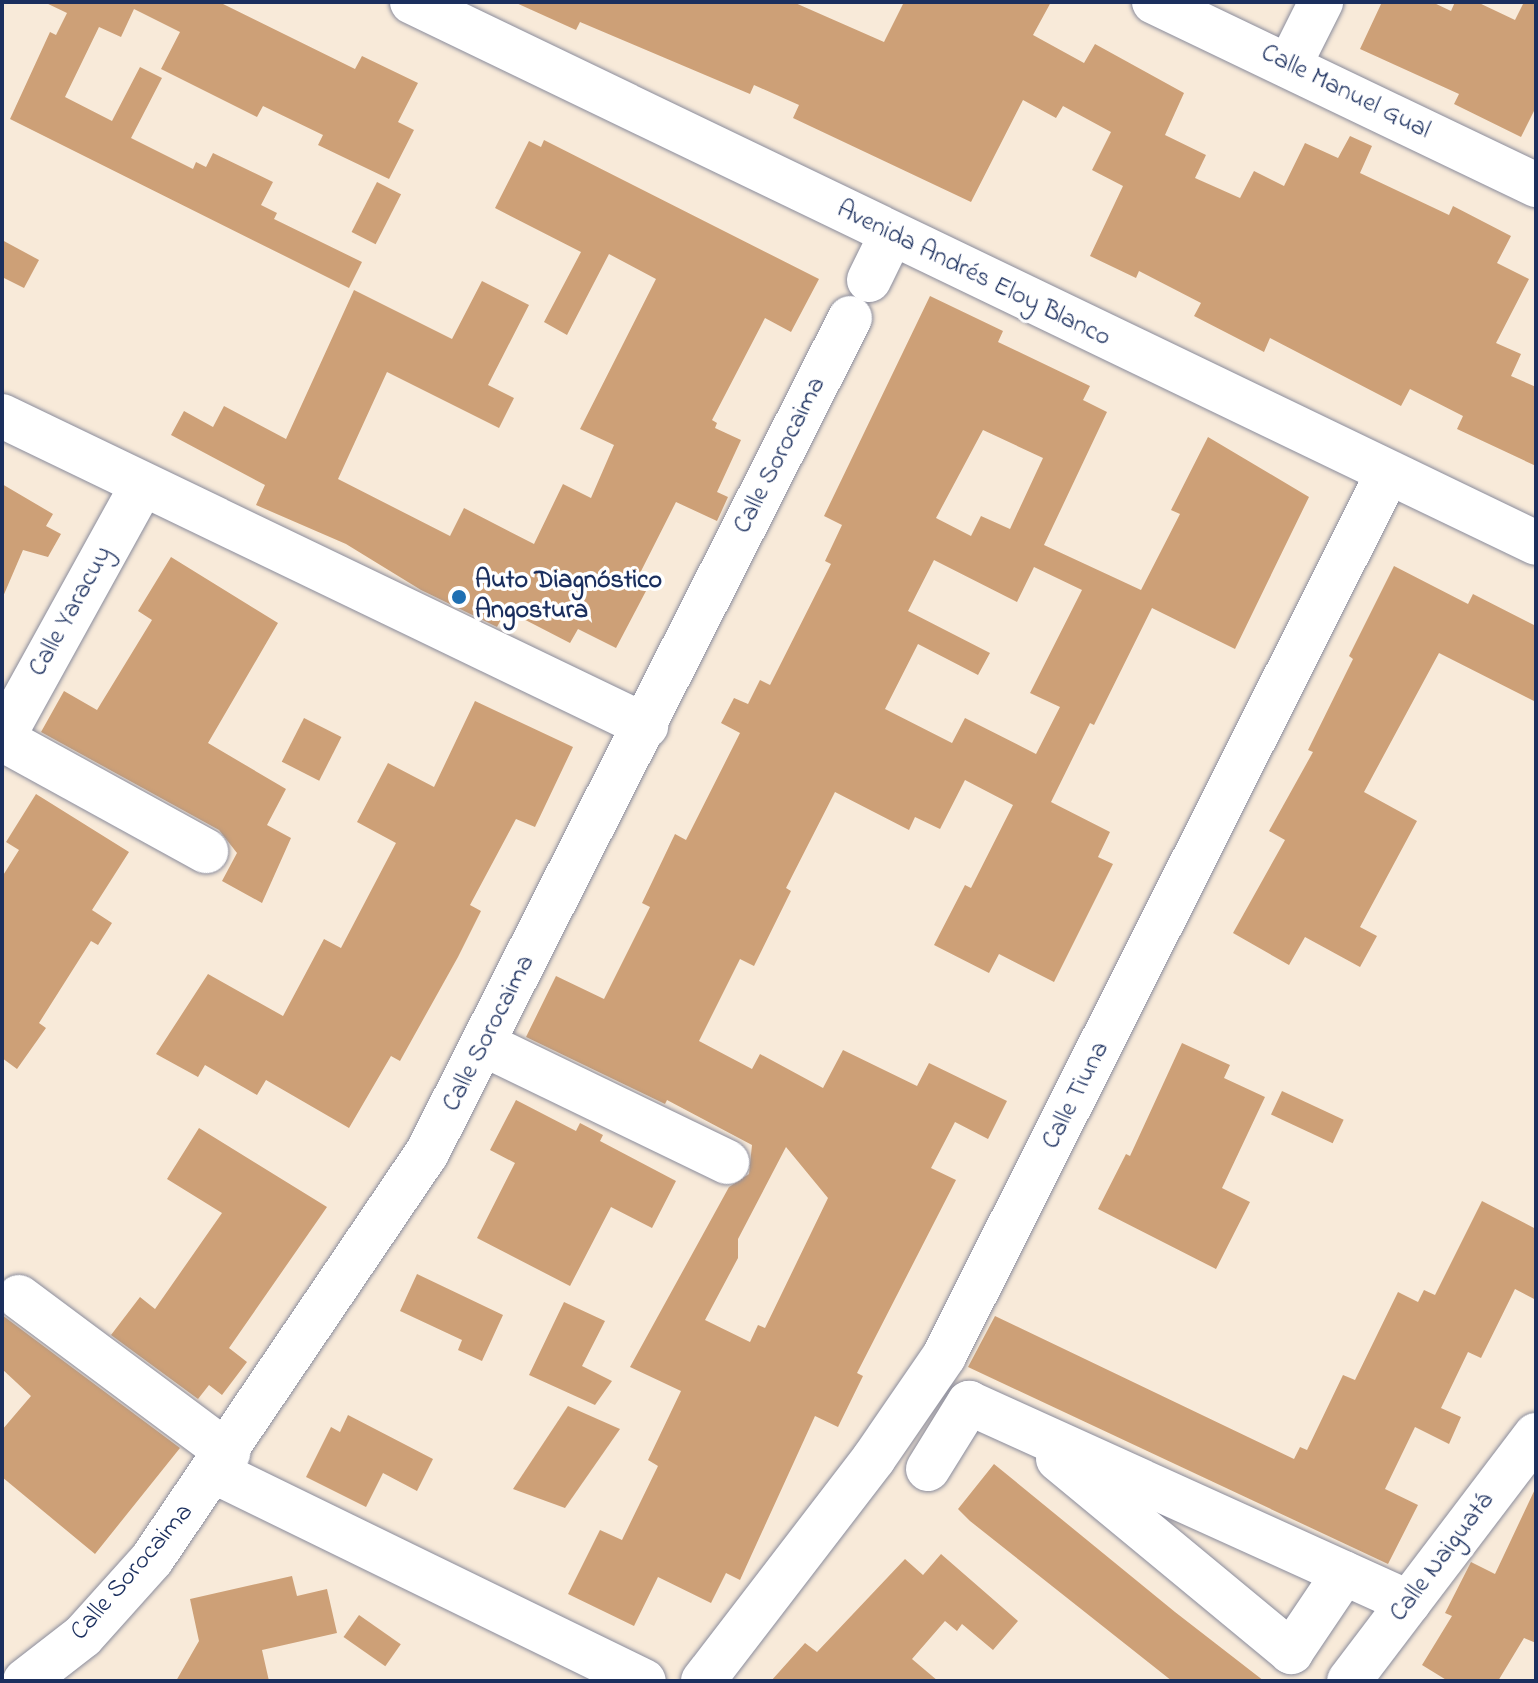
<!DOCTYPE html>
<meta charset="utf-8">
<style>
body{margin:0}
#map{position:relative;width:1538px;height:1683px;overflow:hidden;background:#f8ead9;font-family:"Indie Flower",sans-serif}
div>[style]{position:absolute}
.building>*{inset:0;background:#cda077;transform-origin:0 0}
.roads{filter:drop-shadow(0 0 2px #8a8c9c) drop-shadow(0 0 2px #8a8c9c)}
.minor>*{height:44px;margin:-22px;padding:0 22px;transform-origin:22px;border-radius:22px;background:#fff}
.dots>*{width:22px;height:22px;translate:-50% -50%;box-sizing:border-box;border:4px solid #fff;border-radius:50%}
span{translate:-50% -50%;white-space:nowrap;text-align:center;line-height:1.15;-webkit-text-stroke:7px #fff;paint-order:stroke}
.street-label{font-size:26px;color:#1b2f5e}
.poi-label{font-size:26px;color:#1b2f5e;font-weight:700}
.left{translate:0 -50%;text-align:left}
.frame{position:absolute;inset:0;border:4px solid #1b2f5e;pointer-events:none}
</style>
<div id="map">
<div class="building">
<div style="clip-path:polygon(44px 2px,219px 2px,355px 69px,362px 56px,418px 83px,398px 122px,414px 130px,389px 179px,318px 145px,323px 135px,263px 106px,257px 117px,161px 69px,180px 32px,134px 9px,121px 37px,99px 27px,65px 97px,112px 121px,140px 67px,162px 78px,131px 138px,193px 169px,196px 162px,206px 167px,213px 153px,273px 182px,261px 205px,277px 213px,274px 219px,362px 262px,349px 288px,10px 119px,50px 32px,56px 35px,67px 13px)"></div>
<div style="clip-path:polygon(514px 2px,793px 2px,884px 42px,904px 2px,1051px 2px,1033px 35px,1084px 63px,1095px 44px,1184px 93px,1165px 135px,1206px 155px,1195px 178px,1240px 198px,1254px 171px,1284px 186px,1305px 143px,1338px 158px,1350px 136px,1372px 146px,1360px 173px,1449px 215px,1453px 206px,1511px 236px,1497px 263px,1529px 279px,1496px 343px,1521px 354px,1511px 376px,1536px 387px,1536px 466px,1457px 429px,1463px 416px,1410px 389px,1401px 406px,1270px 338px,1264px 352px,1194px 316px,1201px 303px,1139px 271px,1136px 278px,1090px 256px,1123px 186px,1092px 170px,1111px 132px,1063px 106px,1056px 118px,1023px 100px,971px 202px,793px 118px,799px 105px,754px 85px,750px 94px,580px 22px,576px 30px)"></div>
<div style="clip-path:polygon(1382px 2px,1432px 2px,1451px 11px,1455px 2px,1477px 2px,1515px 20px,1524px 2px,1536px 2px,1536px 107px,1521px 137px,1454px 104px,1459px 94px,1360px 49px)"></div>
<div style="clip-path:polygon(544px 140px,819px 279px,791px 332px,765px 318px,712px 420px,717px 423px,715px 428px,741px 440px,717px 492px,728px 497px,717px 521px,676px 502px,634px 585px,646px 591px,616px 648px,578px 629px,570px 643px,506px 610px,497px 627px,421px 590px,346px 544px,256px 505px,265px 485px,171px 435px,184px 411px,213px 427px,224px 406px,286px 439px,354px 290px,452px 339px,482px 281px,529px 305px,488px 385px,514px 398px,499px 428px,387px 372px,338px 479px,450px 536px,464px 508px,534px 544px,563px 484px,591px 498px,614px 445px,580px 429px,656px 279px,609px 254px,567px 335px,544px 322px,581px 252px,495px 208px,529px 141px,541px 147px)"></div>
<div style="left:377px;top:182px;width:27px;height:56px;rotate:27deg"></div>
<div style="clip-path:polygon(2px 240px,39px 260px,24px 288px,2px 277px)"></div>
<div style="clip-path:polygon(evenodd,930px 296px,1003px 331px,998px 342px,1090px 386px,1083px 400px,1107px 412px,1044px 545px,1141px 590px,1180px 514px,1171px 510px,1208px 437px,1309px 497px,1235px 649px,1152px 608px,1094px 725px,1090px 723px,1051px 802px,1110px 832px,1098px 857px,1113px 864px,1054px 982px,999px 954px,989px 973px,934px 945px,965px 885px,971px 888px,1013px 805px,965px 780px,940px 829px,915px 817px,909px 830px,835px 792px,786px 888px,791px 891px,754px 966px,740px 959px,699px 1041px,752px 1069px,760px 1054px,823px 1088px,843px 1050px,917px 1086px,929px 1063px,1007px 1101px,988px 1139px,955px 1122px,931px 1168px,956px 1180px,857px 1373px,863px 1376px,838px 1427px,815px 1416px,740px 1580px,726px 1573px,711px 1603px,658px 1577px,634px 1626px,568px 1594px,600px 1530px,622px 1540px,658px 1466px,648px 1460px,681px 1391px,630px 1367px,729px 1187px,749px 1174px,752px 1145px,667px 1100px,665px 1104px,526px 1037px,556px 976px,604px 999px,650px 907px,642px 903px,675px 834px,686px 840px,740px 733px,721px 723px,734px 698px,748px 704px,760px 680px,770px 685px,831px 564px,825px 561px,842px 525px,824px 516px,930px 296px,983px 430px,1043px 458px,1010px 529px,981px 516px,971px 536px,936px 518px,983px 430px,930px 296px,934px 560px,1017px 602px,1034px 567px,1082px 590px,1030px 693px,1060px 707px,1036px 754px,965px 718px,952px 743px,885px 709px,918px 644px,978px 675px,990px 653px,908px 611px,934px 560px,930px 296px,786px 1147px,828px 1198px,765px 1328px,758px 1325px,750px 1342px,705px 1320px,738px 1258px,738px 1239px,786px 1147px)"></div>
<div style="clip-path:polygon(2px 484px,53px 514px,46px 526px,61px 534px,48px 557px,23px 550px,2px 599px)"></div>
<div style="clip-path:polygon(171px 557px,278px 623px,208px 743px,286px 789px,267px 825px,291px 838px,262px 903px,222px 881px,237px 853px,219px 830px,41px 732px,64px 691px,97px 710px,152px 620px,138px 611px)"></div>
<div style="clip-path:polygon(1394px 566px,1468px 604px,1473px 594px,1536px 626px,1536px 702px,1439px 653px,1364px 792px,1417px 821px,1360px 927px,1377px 936px,1360px 967px,1305px 937px,1289px 965px,1233px 933px,1285px 840px,1269px 831px,1313px 752px,1308px 750px,1353px 659px,1349px 656px)"></div>
<div style="clip-path:polygon(475px 701px,573px 747px,535px 827px,516px 819px,470px 905px,481px 911px,458px 957px,400px 1061px,391px 1056px,349px 1128px,266px 1080px,257px 1095px,205px 1065px,198px 1077px,156px 1054px,208px 974px,283px 1016px,324px 939px,341px 948px,396px 843px,357px 822px,388px 763px,434px 787px)"></div>
<div style="left:304px;top:718px;width:42px;height:49px;rotate:27deg"></div>
<div style="clip-path:polygon(36px 794px,129px 852px,92px 910px,112px 923px,98px 945px,91px 941px,39px 1023px,46px 1028px,17px 1069px,2px 1058px,2px 877px,19px 850px,6px 842px)"></div>
<div style="clip-path:polygon(1182px 1043px,1230px 1065px,1224px 1078px,1265px 1097px,1222px 1188px,1250px 1202px,1216px 1269px,1098px 1209px,1126px 1154px,1130px 1156px)"></div>
<div style="left:1282px;top:1091px;width:68px;height:26px;rotate:25deg"></div>
<div style="clip-path:polygon(516px 1100px,576px 1131px,580px 1123px,603px 1135px,600px 1141px,676px 1181px,652px 1228px,611px 1207px,570px 1286px,477px 1238px,515px 1163px,490px 1150px)"></div>
<div style="clip-path:polygon(199px 1128px,327px 1207px,229px 1348px,247px 1362px,222px 1395px,209px 1385px,198px 1399px,111px 1335px,140px 1297px,155px 1309px,222px 1213px,167px 1179px)"></div>
<div style="clip-path:polygon(1482px 1201px,1536px 1229px,1536px 1300px,1515px 1289px,1481px 1358px,1468px 1352px,1441px 1408px,1461px 1417px,1449px 1444px,1415px 1427px,1385px 1489px,1418px 1505px,1388px 1564px,968px 1367px,995px 1316px,1294px 1459px,1300px 1447px,1307px 1450px,1343px 1375px,1355px 1380px,1398px 1292px,1418px 1302px,1424px 1290px,1435px 1295px)"></div>
<div style="clip-path:polygon(417px 1274px,503px 1315px,482px 1361px,458px 1350px,462px 1340px,400px 1311px)"></div>
<div style="clip-path:polygon(564px 1302px,605px 1321px,582px 1366px,612px 1381px,595px 1405px,529px 1375px)"></div>
<div style="clip-path:polygon(2px 1315px,180px 1448px,95px 1554px,2px 1477px,2px 1430px,31px 1396px,2px 1369px)"></div>
<div style="clip-path:polygon(568px 1406px,620px 1429px,565px 1508px,513px 1489px)"></div>
<div style="clip-path:polygon(348px 1415px,433px 1459px,417px 1491px,383px 1473px,366px 1507px,306px 1477px,331px 1427px,340px 1432px)"></div>
<div style="clip-path:polygon(994px 1464px,1175px 1612px,1264px 1681px,1172px 1681px,970px 1521px,958px 1509px)"></div>
<div style="clip-path:polygon(1536px 1487px,1536px 1643px,1524px 1638px,1498px 1681px,1448px 1681px,1422px 1665px,1452px 1616px,1445px 1613px,1471px 1562px,1495px 1574px)"></div>
<div style="clip-path:polygon(941px 1554px,1018px 1621px,993px 1650px,962px 1624px,957px 1631px,945px 1621px,912px 1659px,938px 1681px,771px 1681px,805px 1643px,817px 1652px,905px 1559px,923px 1575px)"></div>
<div style="clip-path:polygon(292px 1576px,297px 1596px,327px 1589px,337px 1633px,262px 1650px,269px 1681px,176px 1681px,199px 1641px,190px 1599px)"></div>
<div style="left:359px;top:1615px;width:51px;height:27px;rotate:35deg"></div>
</div>
<div class="roads">
<div class="minor">
<div style="left:412px;top:2px;width:1247px;rotate:25.7deg"></div>
<div style="left:1154px;top:2px;width:424px;rotate:25.6deg"></div>
<div style="left:1289px;top:66px;width:72px;rotate:-63.4deg"></div>
<div style="left:869px;top:280px;width:50px;rotate:-63.9deg"></div>
<div style="left:2px;top:416px;width:715px;rotate:25.7deg"></div>
<div style="left:2px;top:739px;width:290px;rotate:-61.1deg"></div>
<div style="left:2px;top:739px;width:233px;rotate:28.8deg"></div>
<div style="left:485px;top:1045px;width:269px;rotate:25.8deg"></div>
<div style="left:19px;top:1297px;width:261px;rotate:36.7deg"></div>
<div style="left:1058px;top:1459px;width:303px;rotate:39.6deg"></div>
<div style="left:1291px;top:1652px;width:95px;rotate:-56.1deg"></div>
<div style="left:928px;top:1469px;width:78px;rotate:-58.2deg"></div>
<div style="left:969px;top:1403px;width:483px;rotate:24.4deg"></div>
<div style="left:215px;top:1472px;width:477px;rotate:26deg"></div>
<div style="left:25px;top:1681px;width:73px;rotate:-37.8deg"></div>
<div style="left:83px;top:1636px;width:103px;rotate:-48.1deg"></div>
<div style="left:152px;top:1559px;width:490px;rotate:-55.9deg"></div>
<div style="left:427px;top:1153px;width:936px;rotate:-63.13deg"></div>
<div style="left:703px;top:1681px;width:281px;rotate:-52.5deg"></div>
<div style="left:874px;top:1458px;width:124px;rotate:-55.5deg"></div>
<div style="left:944px;top:1356px;width:988px;rotate:-63.31deg"></div>
<div style="left:1349px;top:1681px;width:309px;rotate:-52.8deg"></div>
</div>
</div>
<div class="dots">
<div style="left:459px;top:597px;background:#1f6fb2"></div>
</div>
<div class="street-label">
<span style="left:1345px;top:93px;rotate:26deg">Calle Manuel Gual</span>
<span style="left:973px;top:275px;rotate:26deg">Avenida Andrés Eloy Blanco</span>
<span style="left:781px;top:456px;rotate:-63deg">Calle Sorocaima</span>
<span style="left:72px;top:612px;rotate:-61deg">Calle Yaracuy</span>
<span style="left:490px;top:1034px;rotate:-63deg">Calle Sorocaima</span>
<span style="left:1077px;top:1096px;rotate:-63deg">Calle Tiuna</span>
<span style="left:1443px;top:1558px;rotate:-53deg">Calle Naiguatá</span>
<span style="left:133px;top:1573px;rotate:-49deg">Calle Sorocaima</span>
</div>
<div class="poi-label">
<span class="left" style="left:475px;top:597px">Auto Diagnóstico<br>Angostura</span>
</div>
<div class="frame"></div>
</div>
